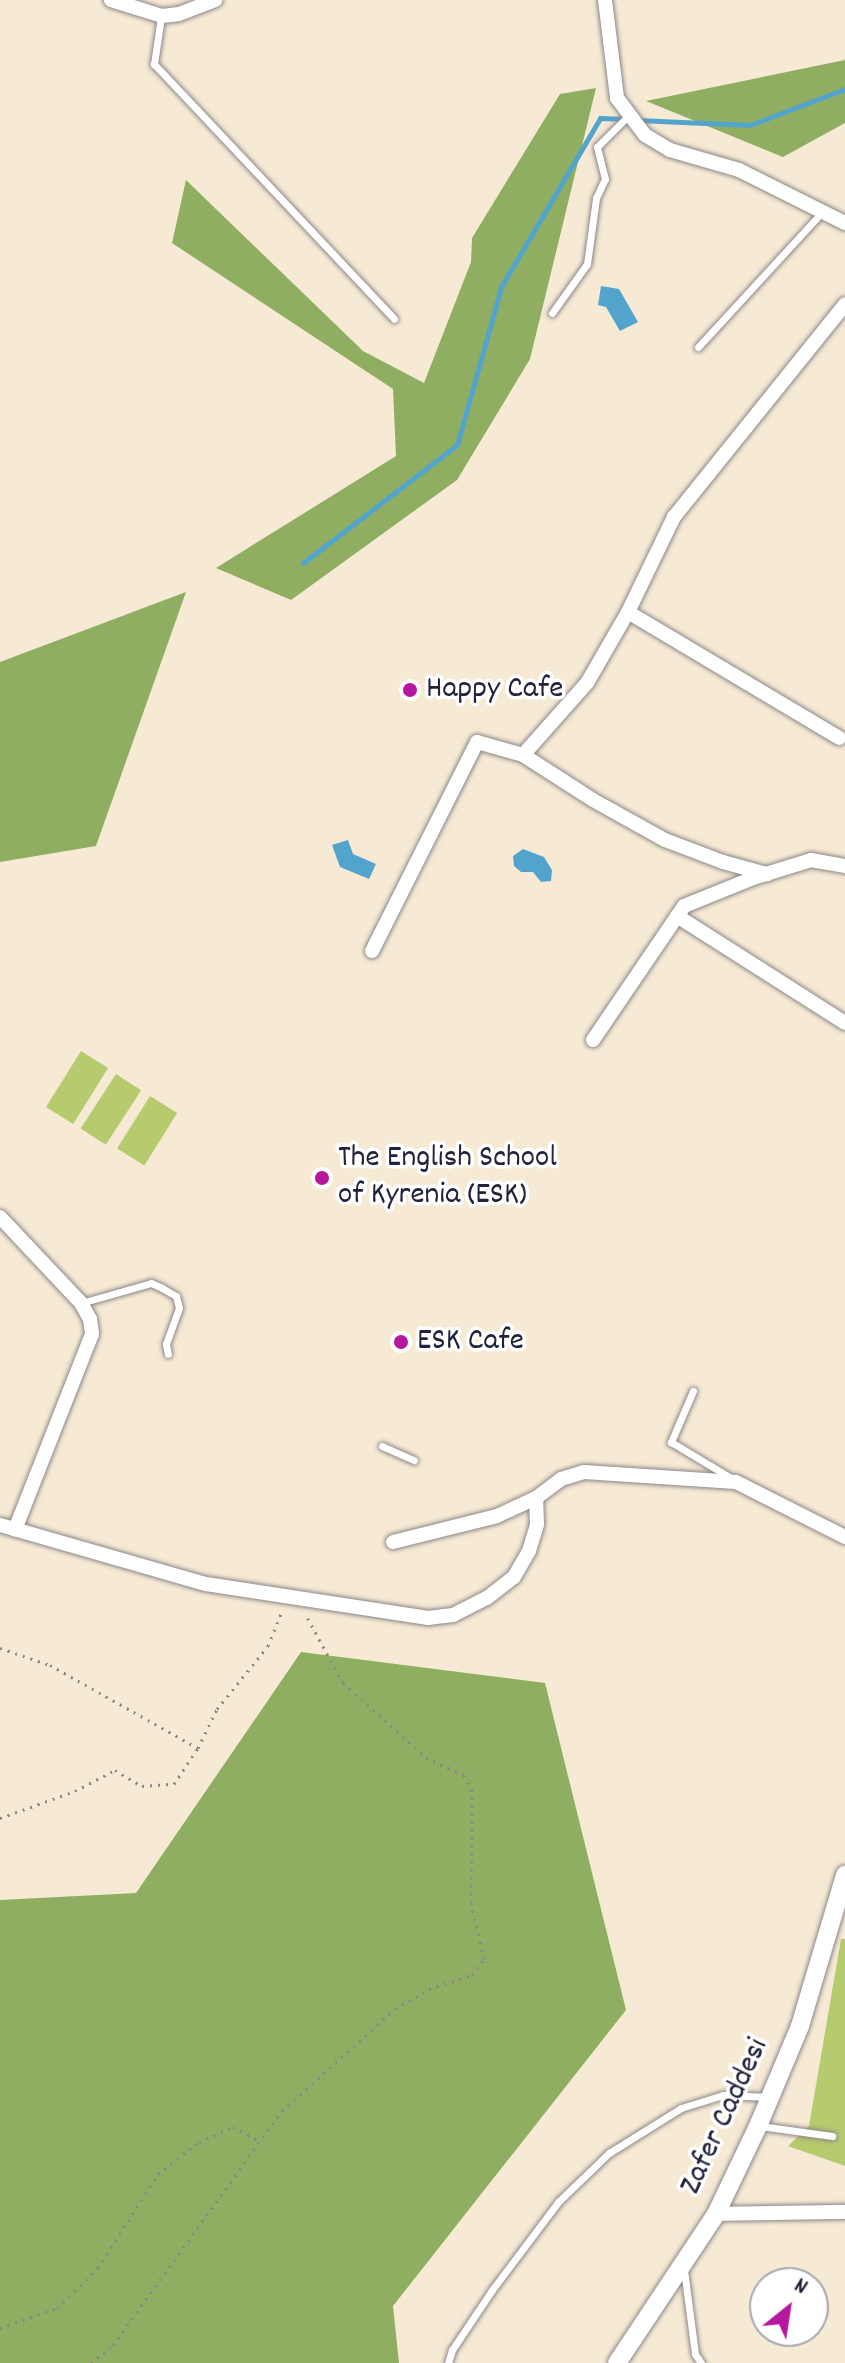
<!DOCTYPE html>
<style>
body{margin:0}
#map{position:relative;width:845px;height:2363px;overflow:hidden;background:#f6ead5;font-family:Dekko,sans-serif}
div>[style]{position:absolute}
.green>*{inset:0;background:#b6ca6e;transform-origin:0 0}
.forest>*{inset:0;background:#90ae61}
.water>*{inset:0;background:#53a4cd}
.stream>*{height:5px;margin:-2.5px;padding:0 2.5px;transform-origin:2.5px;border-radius:2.5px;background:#53a4cd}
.path>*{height:3px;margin-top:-1.5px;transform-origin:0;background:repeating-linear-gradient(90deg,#8c8688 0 2px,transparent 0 8px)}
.roads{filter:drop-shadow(0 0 2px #8c8688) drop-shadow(0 0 2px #8c8688)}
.service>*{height:7px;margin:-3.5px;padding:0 3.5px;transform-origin:3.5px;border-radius:3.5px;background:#fff}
.minor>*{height:14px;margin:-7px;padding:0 7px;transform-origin:7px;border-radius:7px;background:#fff}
.tertiary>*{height:18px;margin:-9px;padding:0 9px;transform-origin:9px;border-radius:9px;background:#fff}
.dots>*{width:22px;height:22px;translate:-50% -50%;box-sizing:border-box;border:4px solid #fff;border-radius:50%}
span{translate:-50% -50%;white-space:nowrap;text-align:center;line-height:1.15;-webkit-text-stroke:7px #fff;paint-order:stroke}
.poi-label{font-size:32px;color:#22223b}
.left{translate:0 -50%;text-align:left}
.street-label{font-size:32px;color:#22223b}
.north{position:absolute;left:749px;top:2267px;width:80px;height:80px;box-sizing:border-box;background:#fff;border:2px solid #a7a7b1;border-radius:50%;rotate:30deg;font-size:22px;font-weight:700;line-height:32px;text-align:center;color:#22223b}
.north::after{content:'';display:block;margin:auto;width:28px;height:36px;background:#b5179e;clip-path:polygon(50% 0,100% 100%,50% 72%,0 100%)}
</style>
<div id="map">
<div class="green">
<div style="left:81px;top:1051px;width:32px;height:66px;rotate:32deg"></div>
<div style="left:116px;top:1074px;width:30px;height:65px;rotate:33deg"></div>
<div style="left:150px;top:1096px;width:32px;height:62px;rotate:32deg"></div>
<div style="clip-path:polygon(841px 1939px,845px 1939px,845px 2166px,788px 2146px,809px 2126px)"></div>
</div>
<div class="forest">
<div style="clip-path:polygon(845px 60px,845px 123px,783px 157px,646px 101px)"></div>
<div style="clip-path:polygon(596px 88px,530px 359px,457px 480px,291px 600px,216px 568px,396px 456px,393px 389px,172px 243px,186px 180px,363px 351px,424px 383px,471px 262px,472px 238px,560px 94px)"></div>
<div style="clip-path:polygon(186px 592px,96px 846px,0 862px,0 662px)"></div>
<div style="clip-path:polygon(301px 1652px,545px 1683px,626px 2010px,393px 2306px,399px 2363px,0 2363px,0 1900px,136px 1893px)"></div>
</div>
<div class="water">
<div style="clip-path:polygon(601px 286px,619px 289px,638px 322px,620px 331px,606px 307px,598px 305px)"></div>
<div style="clip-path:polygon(348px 840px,353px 854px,376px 864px,369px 879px,340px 867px,332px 845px)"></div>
<div style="clip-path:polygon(523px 849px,544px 857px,552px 870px,551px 881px,541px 882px,533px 872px,521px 872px,514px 866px,513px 856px)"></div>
</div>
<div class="stream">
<div style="left:637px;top:120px;width:113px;rotate:2.5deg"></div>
<div style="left:750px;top:125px;width:102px;rotate:-20.8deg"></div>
<div style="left:303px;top:563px;width:194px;rotate:-37.5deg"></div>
<div style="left:457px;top:445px;width:164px;rotate:-74.4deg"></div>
<div style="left:501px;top:287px;width:196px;rotate:-59.6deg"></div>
<div style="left:600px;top:118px;width:27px;rotate:2deg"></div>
</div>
<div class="path">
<div style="left:0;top:1648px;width:53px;rotate:18.8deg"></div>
<div style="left:50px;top:1665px;width:170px;rotate:29.3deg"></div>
<div style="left:0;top:1818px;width:80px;rotate:-19.8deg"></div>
<div style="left:75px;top:1791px;width:45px;rotate:-27.7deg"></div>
<div style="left:115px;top:1770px;width:31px;rotate:31deg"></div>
<div style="left:142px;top:1786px;width:32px;rotate:-4deg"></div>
<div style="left:174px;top:1784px;width:43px;rotate:-56.3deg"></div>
<div style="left:198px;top:1748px;width:43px;rotate:-64deg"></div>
<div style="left:217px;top:1709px;width:81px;rotate:-51deg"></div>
<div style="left:268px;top:1646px;width:35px;rotate:-68deg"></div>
<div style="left:0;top:2328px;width:60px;rotate:-19.3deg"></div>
<div style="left:57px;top:2308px;width:57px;rotate:-44.3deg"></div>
<div style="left:98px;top:2268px;width:112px;rotate:-57.4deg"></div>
<div style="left:158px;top:2174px;width:52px;rotate:-38deg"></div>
<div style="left:199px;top:2142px;width:37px;rotate:-24deg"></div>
<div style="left:233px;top:2127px;width:32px;rotate:28deg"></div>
<div style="left:91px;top:2363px;width:28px;rotate:-39deg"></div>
<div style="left:113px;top:2345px;width:289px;rotate:-54.2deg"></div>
<div style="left:282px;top:2111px;width:152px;rotate:-42.1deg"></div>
<div style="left:395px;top:2009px;width:39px;rotate:-30deg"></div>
<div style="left:429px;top:1989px;width:45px;rotate:-18deg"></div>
<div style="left:472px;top:1975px;width:20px;rotate:-53deg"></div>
<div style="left:484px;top:1959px;width:57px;rotate:-103.1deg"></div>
<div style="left:471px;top:1903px;width:112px;rotate:-89.5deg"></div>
<div style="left:472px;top:1791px;width:18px;rotate:-117deg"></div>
<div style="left:464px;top:1775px;width:39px;rotate:-156deg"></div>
<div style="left:428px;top:1759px;width:114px;rotate:-138.2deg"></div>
<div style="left:343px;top:1683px;width:77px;rotate:-118.6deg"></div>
</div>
<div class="roads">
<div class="service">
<div style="left:161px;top:17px;width:48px;rotate:98.5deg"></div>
<div style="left:154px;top:64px;width:350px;rotate:46.7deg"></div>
<div style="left:552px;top:313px;width:60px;rotate:-54.5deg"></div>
<div style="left:587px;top:264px;width:67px;rotate:-82.2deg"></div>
<div style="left:596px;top:198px;width:21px;rotate:-65deg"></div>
<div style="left:605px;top:179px;width:33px;rotate:-104deg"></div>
<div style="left:597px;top:147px;width:44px;rotate:-45deg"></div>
<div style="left:698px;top:347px;width:185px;rotate:-47.4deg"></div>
<div style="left:81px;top:1303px;width:73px;rotate:-15.9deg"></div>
<div style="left:151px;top:1283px;width:12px;rotate:24deg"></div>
<div style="left:162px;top:1288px;width:16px;rotate:30deg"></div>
<div style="left:176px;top:1296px;width:12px;rotate:76deg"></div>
<div style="left:179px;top:1308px;width:38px;rotate:110deg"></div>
<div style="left:166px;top:1344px;width:10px;rotate:79deg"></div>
<div style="left:693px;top:1391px;width:56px;rotate:113.3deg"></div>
<div style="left:671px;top:1442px;width:70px;rotate:31deg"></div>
<div style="left:382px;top:1446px;width:35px;rotate:24deg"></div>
<div style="left:760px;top:2126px;width:73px;rotate:7.9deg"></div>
<div style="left:684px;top:2270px;width:85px;rotate:82.5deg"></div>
<div style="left:695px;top:2354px;width:11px;rotate:56deg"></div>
<div style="left:448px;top:2363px;width:14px;rotate:-73deg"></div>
<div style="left:452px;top:2350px;width:72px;rotate:-56.3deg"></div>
<div style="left:492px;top:2290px;width:110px;rotate:-53.1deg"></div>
<div style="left:558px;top:2202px;width:71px;rotate:-43.9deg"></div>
<div style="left:609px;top:2153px;width:85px;rotate:-32deg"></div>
<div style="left:681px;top:2108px;width:44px;rotate:-17.2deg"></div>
<div style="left:723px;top:2095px;width:46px;rotate:2.5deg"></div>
</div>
<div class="minor">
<div style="left:111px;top:0;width:53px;rotate:17.4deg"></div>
<div style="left:162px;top:16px;width:17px;rotate:-7deg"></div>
<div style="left:179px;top:14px;width:39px;rotate:-21deg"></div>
<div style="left:605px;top:0;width:99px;rotate:83deg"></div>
<div style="left:617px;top:98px;width:46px;rotate:52.9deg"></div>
<div style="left:645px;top:135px;width:29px;rotate:31deg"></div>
<div style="left:670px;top:150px;width:72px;rotate:16.2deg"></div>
<div style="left:739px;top:170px;width:119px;rotate:26.6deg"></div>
<div style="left:628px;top:612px;width:246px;rotate:30.8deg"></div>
<div style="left:523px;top:755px;width:96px;rotate:-48.4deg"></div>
<div style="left:587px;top:683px;width:82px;rotate:-60deg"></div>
<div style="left:628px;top:612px;width:106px;rotate:-64.2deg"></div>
<div style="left:674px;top:517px;width:273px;rotate:-51.2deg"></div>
<div style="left:677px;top:916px;width:199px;rotate:32.5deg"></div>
<div style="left:372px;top:951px;width:234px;rotate:-63.3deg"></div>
<div style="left:477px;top:742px;width:48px;rotate:15.8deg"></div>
<div style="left:523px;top:755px;width:83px;rotate:32.7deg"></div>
<div style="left:593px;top:800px;width:82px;rotate:29.1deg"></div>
<div style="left:665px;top:840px;width:62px;rotate:20.8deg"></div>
<div style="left:723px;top:862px;width:46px;rotate:15.3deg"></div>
<div style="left:593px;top:1040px;width:162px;rotate:-55.8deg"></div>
<div style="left:684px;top:906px;width:74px;rotate:-22.1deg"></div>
<div style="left:753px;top:878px;width:61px;rotate:-17.2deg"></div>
<div style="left:811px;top:860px;width:35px;rotate:10deg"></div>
<div style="left:0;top:1217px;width:118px;rotate:46.7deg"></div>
<div style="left:81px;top:1303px;width:18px;rotate:61deg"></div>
<div style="left:90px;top:1319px;width:15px;rotate:82deg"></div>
<div style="left:92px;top:1334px;width:210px;rotate:111.5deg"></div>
<div style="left:0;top:1525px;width:214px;rotate:16deg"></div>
<div style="left:206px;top:1584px;width:225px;rotate:8.7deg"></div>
<div style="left:428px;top:1618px;width:25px;rotate:-7deg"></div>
<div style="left:453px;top:1615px;width:38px;rotate:-27deg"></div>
<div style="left:487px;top:1598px;width:34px;rotate:-38deg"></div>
<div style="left:514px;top:1577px;width:30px;rotate:-60deg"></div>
<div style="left:529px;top:1551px;width:28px;rotate:-73deg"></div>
<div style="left:537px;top:1524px;width:26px;rotate:-92deg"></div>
<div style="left:393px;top:1542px;width:107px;rotate:-14deg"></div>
<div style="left:497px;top:1516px;width:43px;rotate:-24.8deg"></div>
<div style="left:536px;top:1498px;width:31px;rotate:-37deg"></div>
<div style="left:561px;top:1479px;width:24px;rotate:-17deg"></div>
<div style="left:584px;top:1472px;width:152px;rotate:3.8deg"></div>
<div style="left:736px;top:1482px;width:122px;rotate:26.8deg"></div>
<div style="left:716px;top:2214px;width:129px;rotate:-0.9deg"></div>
</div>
<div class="tertiary">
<div style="left:617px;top:2363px;width:179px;rotate:-56.4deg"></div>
<div style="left:716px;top:2214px;width:98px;rotate:-64.5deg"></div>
<div style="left:758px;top:2126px;width:108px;rotate:-67.2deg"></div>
<div style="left:800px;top:2026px;width:158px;rotate:-73.4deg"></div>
</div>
</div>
<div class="dots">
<div style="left:410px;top:690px;background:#b5179e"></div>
<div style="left:322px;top:1178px;background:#b5179e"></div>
<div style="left:401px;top:1342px;background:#b5179e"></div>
</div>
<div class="poi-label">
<span class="left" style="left:426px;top:690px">Happy Cafe</span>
<span class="left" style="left:338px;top:1178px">The English School<br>of Kyrenia (ESK)</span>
<span class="left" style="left:417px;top:1342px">ESK Cafe</span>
</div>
<div class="street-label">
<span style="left:726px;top:2117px;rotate:-65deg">Zafer Caddesi</span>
</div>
<div class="north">N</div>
</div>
